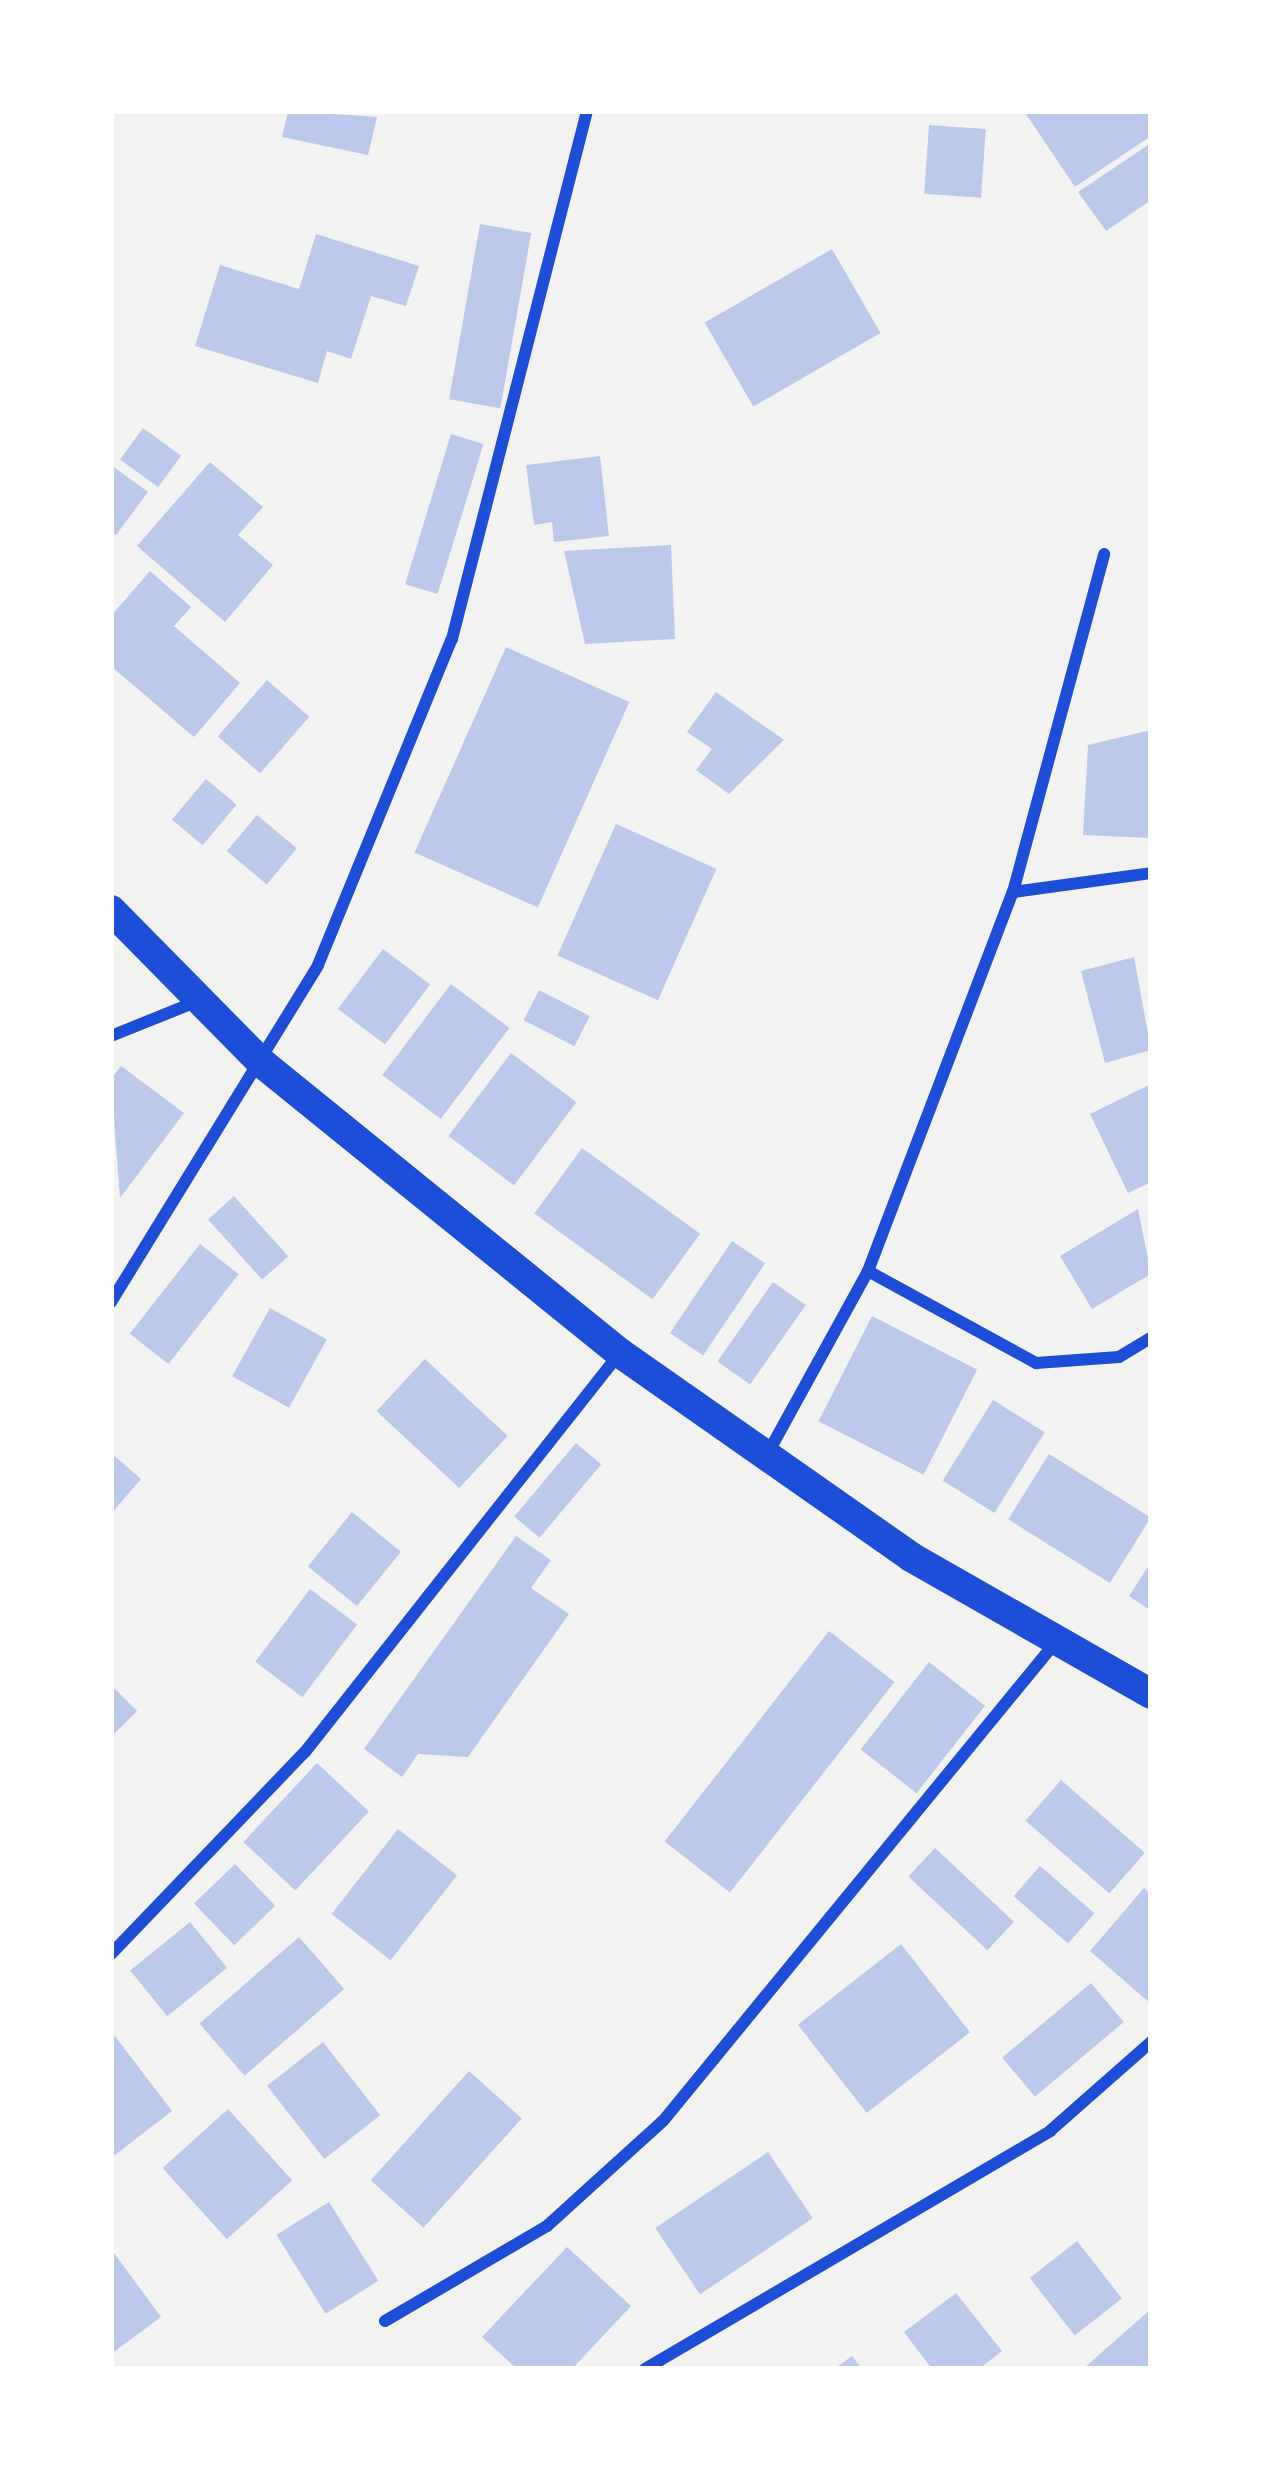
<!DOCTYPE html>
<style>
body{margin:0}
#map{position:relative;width:1262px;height:2480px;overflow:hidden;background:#f2f2f2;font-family:Figtree,sans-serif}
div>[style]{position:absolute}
.building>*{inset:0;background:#bdc9ec;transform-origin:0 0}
.minor>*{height:12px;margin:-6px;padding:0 6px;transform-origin:6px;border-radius:6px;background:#1d4ed8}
.primary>*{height:30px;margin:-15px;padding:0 15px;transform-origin:15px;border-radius:15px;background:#1d4ed8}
span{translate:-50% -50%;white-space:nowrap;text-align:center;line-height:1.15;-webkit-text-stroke:12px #fff;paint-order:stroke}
.frame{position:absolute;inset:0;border:114px solid #fff;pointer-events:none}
</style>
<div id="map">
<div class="building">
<div style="clip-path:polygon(288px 111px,377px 117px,368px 155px,282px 137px)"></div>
<div style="clip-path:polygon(1024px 111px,1151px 111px,1151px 136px,1075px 187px)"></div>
<div style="left:929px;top:125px;width:57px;height:69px;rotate:4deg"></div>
<div style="clip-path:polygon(1151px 143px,1151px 200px,1106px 231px,1078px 192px)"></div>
<div style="left:480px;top:224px;width:52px;height:178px;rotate:10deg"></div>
<div style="clip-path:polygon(316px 234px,419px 266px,406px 306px,371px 296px,351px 359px,327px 351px,318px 383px,195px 346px,220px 265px,299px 289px)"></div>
<div style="left:832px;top:249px;width:97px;height:147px;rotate:60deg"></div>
<div style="left:143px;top:428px;width:47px;height:39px;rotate:36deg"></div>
<div style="left:451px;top:434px;width:34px;height:157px;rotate:17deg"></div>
<div style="clip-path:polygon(600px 456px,609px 536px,554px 542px,552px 522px,534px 525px,526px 465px)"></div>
<div style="clip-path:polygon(210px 462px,263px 507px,238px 535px,273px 565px,225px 622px,137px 546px)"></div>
<div style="clip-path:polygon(111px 465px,148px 492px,116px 535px,111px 531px)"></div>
<div style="clip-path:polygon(671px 545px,675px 639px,585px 644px,564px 551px)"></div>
<div style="clip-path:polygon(150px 571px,191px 607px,174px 626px,240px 683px,194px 737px,111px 666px,111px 616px)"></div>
<div style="left:506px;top:647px;width:135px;height:225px;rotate:24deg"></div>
<div style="left:267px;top:680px;width:56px;height:75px;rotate:41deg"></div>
<div style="clip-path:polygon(716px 692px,784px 740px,729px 794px,696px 770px,712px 749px,687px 732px)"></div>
<div style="clip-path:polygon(1151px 730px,1151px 838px,1083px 835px,1088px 745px)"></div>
<div style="left:206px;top:779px;width:40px;height:53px;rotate:40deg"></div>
<div style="left:257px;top:815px;width:52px;height:47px;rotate:40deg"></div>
<div style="left:616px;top:824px;width:110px;height:144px;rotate:24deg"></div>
<div style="left:383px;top:949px;width:59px;height:75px;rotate:37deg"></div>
<div style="clip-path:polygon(1134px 957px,1151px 1050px,1105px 1063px,1081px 971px)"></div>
<div style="left:451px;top:984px;width:73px;height:114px;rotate:37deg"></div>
<div style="left:539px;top:990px;width:57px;height:34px;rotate:27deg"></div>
<div style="left:511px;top:1053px;width:82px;height:104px;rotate:37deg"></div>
<div style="clip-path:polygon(121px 1066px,184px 1113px,120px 1198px,111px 1079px)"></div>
<div style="clip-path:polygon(1151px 1084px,1151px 1182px,1128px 1193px,1090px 1114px)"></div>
<div style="left:582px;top:1148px;width:146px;height:81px;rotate:36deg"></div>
<div style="left:234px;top:1196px;width:81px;height:35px;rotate:48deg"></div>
<div style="clip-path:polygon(1138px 1209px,1151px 1274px,1092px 1309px,1060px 1256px)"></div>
<div style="left:732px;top:1241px;width:40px;height:111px;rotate:34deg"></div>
<div style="left:200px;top:1244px;width:49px;height:114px;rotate:38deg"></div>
<div style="left:773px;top:1282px;width:40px;height:97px;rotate:35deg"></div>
<div style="left:270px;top:1308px;width:65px;height:78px;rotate:29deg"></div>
<div style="left:872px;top:1316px;width:118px;height:118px;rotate:27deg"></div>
<div style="left:425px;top:1359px;width:113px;height:71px;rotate:43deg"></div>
<div style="left:993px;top:1400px;width:61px;height:95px;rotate:32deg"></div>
<div style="left:576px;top:1443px;width:33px;height:96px;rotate:40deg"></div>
<div style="clip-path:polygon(111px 1453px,141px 1479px,111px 1514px)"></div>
<div style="left:1049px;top:1454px;width:120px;height:77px;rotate:32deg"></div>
<div style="left:352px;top:1512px;width:63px;height:70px;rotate:39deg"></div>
<div style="clip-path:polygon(516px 1536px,551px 1560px,531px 1588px,569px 1614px,468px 1757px,418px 1754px,402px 1777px,364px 1749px)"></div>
<div style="clip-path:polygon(1151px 1562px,1151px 1611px,1129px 1596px)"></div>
<div style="left:310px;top:1589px;width:59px;height:91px;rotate:37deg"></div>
<div style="left:829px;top:1631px;width:83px;height:267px;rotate:38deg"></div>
<div style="left:929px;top:1662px;width:71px;height:111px;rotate:38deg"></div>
<div style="clip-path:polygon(111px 1685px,137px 1711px,111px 1737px)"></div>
<div style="left:317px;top:1763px;width:71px;height:108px;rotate:43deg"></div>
<div style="left:1061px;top:1780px;width:111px;height:54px;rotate:41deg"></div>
<div style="left:398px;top:1829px;width:75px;height:108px;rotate:38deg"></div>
<div style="left:935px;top:1848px;width:108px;height:39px;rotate:43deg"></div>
<div style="left:235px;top:1864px;width:58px;height:57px;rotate:46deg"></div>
<div style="left:1040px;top:1866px;width:72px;height:40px;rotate:41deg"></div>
<div style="clip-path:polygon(1144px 1888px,1151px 1895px,1151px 2004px,1090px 1951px)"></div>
<div style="left:190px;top:1922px;width:59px;height:77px;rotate:51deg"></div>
<div style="left:299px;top:1937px;width:69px;height:132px;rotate:49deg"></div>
<div style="left:901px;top:1944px;width:112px;height:131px;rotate:52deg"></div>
<div style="left:1091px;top:1983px;width:51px;height:116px;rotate:50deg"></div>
<div style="clip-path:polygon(114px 2035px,172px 2111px,111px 2158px,111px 2037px)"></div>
<div style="left:323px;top:2042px;width:93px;height:71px;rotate:52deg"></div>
<div style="left:469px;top:2071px;width:71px;height:147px;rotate:42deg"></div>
<div style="left:228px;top:2109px;width:96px;height:88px;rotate:48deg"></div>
<div style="left:768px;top:2152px;width:80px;height:136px;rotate:56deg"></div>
<div style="left:329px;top:2202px;width:93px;height:62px;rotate:58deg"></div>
<div style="left:1077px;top:2241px;width:73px;height:60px;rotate:52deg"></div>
<div style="clip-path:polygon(567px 2247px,631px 2306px,572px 2369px,517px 2369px,482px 2337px)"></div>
<div style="clip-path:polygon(114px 2253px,161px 2317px,111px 2354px,111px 2255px)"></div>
<div style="clip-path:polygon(956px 2293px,1002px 2351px,979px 2369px,932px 2369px,904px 2332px)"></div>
<div style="clip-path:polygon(1151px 2309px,1151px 2369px,1083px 2369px)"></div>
<div style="clip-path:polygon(852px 2356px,862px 2369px,834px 2369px)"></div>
</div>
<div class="minor">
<div style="left:1013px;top:892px;width:139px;rotate:-7.8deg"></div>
<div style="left:111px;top:1036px;width:88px;rotate:-21.9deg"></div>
<div style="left:868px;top:1271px;width:192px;rotate:28.7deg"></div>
<div style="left:1036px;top:1363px;width:83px;rotate:-4.1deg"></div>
<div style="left:1119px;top:1357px;width:37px;rotate:-31deg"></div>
<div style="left:111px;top:1302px;width:395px;rotate:-58.4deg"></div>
<div style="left:318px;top:965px;width:352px;rotate:-67.7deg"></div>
<div style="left:452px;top:639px;width:545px;rotate:-75.66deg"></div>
<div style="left:768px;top:1453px;width:208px;rotate:-61.2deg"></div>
<div style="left:868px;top:1271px;width:406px;rotate:-69.1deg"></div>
<div style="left:1013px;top:892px;width:350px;rotate:-74.9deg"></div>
<div style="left:111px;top:1954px;width:280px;rotate:-46.2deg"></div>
<div style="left:305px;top:1752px;width:507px;rotate:-51.73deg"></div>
<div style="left:385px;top:2321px;width:188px;rotate:-30.4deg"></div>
<div style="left:547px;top:2226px;width:156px;rotate:-42.2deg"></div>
<div style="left:663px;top:2121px;width:618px;rotate:-50.65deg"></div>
<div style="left:645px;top:2369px;width:470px;rotate:-30.4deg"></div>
<div style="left:1050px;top:2131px;width:135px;rotate:-41.4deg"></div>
</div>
<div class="primary">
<div style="left:111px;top:910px;width:216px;rotate:45.4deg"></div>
<div style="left:263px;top:1064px;width:459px;rotate:39deg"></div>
<div style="left:620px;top:1353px;width:355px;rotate:35deg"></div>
<div style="left:911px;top:1557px;width:276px;rotate:29.7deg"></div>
</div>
<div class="frame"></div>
</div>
